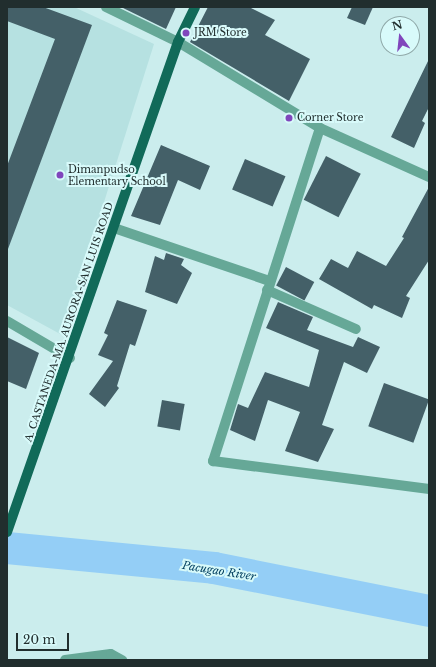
<!DOCTYPE html>
<style>
body{margin:0}
#map{position:relative;width:436px;height:667px;overflow:hidden;background:#cbeded;font-family:"Libre Baskerville",serif}
div>[style]{position:absolute}
.built>*{inset:0;background:#b6e1e1}
.river>*{height:32px;margin:-16px;padding:0 16px;transform-origin:16px;border-radius:16px;background:#94cef6}
.building>*{inset:0;background:#446068;transform-origin:0 0}
.minor>*{height:10px;margin:-5px;padding:0 5px;transform-origin:5px;border-radius:5px;background:#66a897}
.major>*{height:10px;margin:-5px;padding:0 5px;transform-origin:5px;border-radius:5px;background:#116a59}
.dots>*{width:11px;height:11px;translate:-50% -50%;box-sizing:border-box;border:2px solid #d8fafa;border-radius:50%}
span{translate:-50% -50%;white-space:nowrap;text-align:center;line-height:1.15;-webkit-text-stroke:4px #d8fafa;paint-order:stroke}
.poi-label{font-size:10px;color:#212e2e}
.left{translate:0 -50%;text-align:left}
.street-label{font-size:10px;color:#212e2e}
.water-label{font-size:11px;color:#003e5f;font-style:italic}
.frame{position:absolute;inset:0;border:8px solid #212e2e;pointer-events:none}
.north{position:absolute;left:380px;top:16px;width:40px;height:40px;box-sizing:border-box;background:#d8fafa;border:1px solid #8fa8a8;border-radius:50%;rotate:345deg;font-size:11px;font-weight:700;line-height:16px;text-align:center;color:#212e2e}
.north::after{content:'';display:block;margin:auto;width:14px;height:18px;background:#8046bc;clip-path:polygon(50% 0,100% 100%,50% 72%,0 100%)}
.scale{position:absolute;left:16px;top:633px;width:53px;height:18px;box-sizing:border-box;border:2px solid #212e2e;border-top:0;padding-left:5px;font-size:12px;line-height:14px;white-space:nowrap;color:#212e2e;-webkit-text-stroke:3px #d8fafa;paint-order:stroke}
</style>
<div id="map">
<div class="built">
<div style="clip-path:polygon(7px 7px,74px 7px,154px 44px,62px 335px,7px 305px)"></div>
</div>
<div class="river">
<div style="left:7px;top:548px;width:208px;rotate:5.5deg"></div>
<div style="left:214px;top:568px;width:219px;rotate:11.3deg"></div>
</div>
<div class="building">
<div style="clip-path:polygon(7px 7px,43px 7px,92px 25px,8px 249px,7px 166px,55px 39px,7px 21px)"></div>
<div style="clip-path:polygon(121px 7px,176px 7px,166px 29px)"></div>
<div style="clip-path:polygon(208px 7px,249px 7px,275px 20px,265px 35px,310px 59px,289px 101px,190px 42px)"></div>
<div style="clip-path:polygon(352px 7px,373px 7px,365px 25px,347px 18px)"></div>
<div style="clip-path:polygon(429px 59px,429px 107px,422px 121px,425px 123px,414px 148px,391px 137px)"></div>
<div style="clip-path:polygon(161px 145px,210px 166px,200px 190px,178px 180px,160px 225px,131px 216px)"></div>
<div style="left:326px;top:156px;width:39px;height:49px;rotate:27deg"></div>
<div style="left:245px;top:159px;width:44px;height:33px;rotate:23deg"></div>
<div style="clip-path:polygon(429px 187px,429px 260px,406px 296px,410px 298px,402px 318px,374px 305px,372px 309px,319px 279px,331px 259px,348px 268px,357px 251px,386px 266px,404px 238px,402px 237px)"></div>
<div style="clip-path:polygon(166px 253px,184px 259px,181px 265px,192px 273px,177px 304px,145px 292px,155px 256px,164px 260px)"></div>
<div style="left:286px;top:267px;width:32px;height:21px;rotate:28deg"></div>
<div style="clip-path:polygon(117px 300px,147px 310px,135px 346px,130px 344px,117px 386px,119px 388px,105px 407px,89px 394px,113px 361px,98px 355px,108px 335px,104px 333px)"></div>
<div style="clip-path:polygon(278px 302px,313px 317px,307px 330px,353px 347px,358px 337px,380px 347px,367px 373px,344px 362px,322px 425px,334px 429px,318px 462px,285px 451px,300px 412px,268px 400px,255px 441px,230px 430px,238px 404px,248px 408px,265px 372px,309px 387px,319px 350px,266px 328px)"></div>
<div style="clip-path:polygon(7px 337px,39px 353px,26px 389px,7px 381px)"></div>
<div style="left:384px;top:383px;width:48px;height:46px;rotate:20deg"></div>
<div style="left:162px;top:400px;width:23px;height:27px;rotate:10deg"></div>
</div>
<div class="minor">
<div style="left:106px;top:7px;width:80px;rotate:25.9deg"></div>
<div style="left:178px;top:42px;width:166px;rotate:31.2deg"></div>
<div style="left:320px;top:128px;width:120px;rotate:24.2deg"></div>
<div style="left:320px;top:128px;width:350px;rotate:107.8deg"></div>
<div style="left:213px;top:461px;width:218px;rotate:7.4deg"></div>
<div style="left:114px;top:228px;width:165px;rotate:18.8deg"></div>
<div style="left:267px;top:290px;width:97px;rotate:23.7deg"></div>
<div style="left:7px;top:321px;width:73px;rotate:30.4deg"></div>
<div style="left:65px;top:660px;width:46px;rotate:-7.4deg"></div>
<div style="left:111px;top:654px;width:13px;rotate:29deg"></div>
</div>
<div class="major">
<div style="left:7px;top:532px;width:519px;rotate:-70.76deg"></div>
<div style="left:178px;top:42px;width:39px;rotate:-64deg"></div>
</div>
<div class="dots">
<div style="left:186px;top:33px;background:#8046bc"></div>
<div style="left:289px;top:118px;background:#8046bc"></div>
<div style="left:60px;top:175px;background:#8046bc"></div>
</div>
<div class="poi-label">
<span class="left" style="left:194px;top:33px">JRM Store</span>
<span class="left" style="left:297px;top:118px">Corner Store</span>
<span class="left" style="left:68px;top:175px">Dimanpudso<br>Elementary School</span>
</div>
<div class="street-label">
<span style="left:69px;top:322px;rotate:-71deg">A. CASTANEDA-MA. AURORA-SAN LUIS ROAD</span>
</div>
<div class="water-label">
<span style="left:219px;top:571px;rotate:9deg">Pacugao River</span>
</div>
<div class="frame"></div>
<div class="north">N</div>
<div class="scale">20 m</div>
</div>
